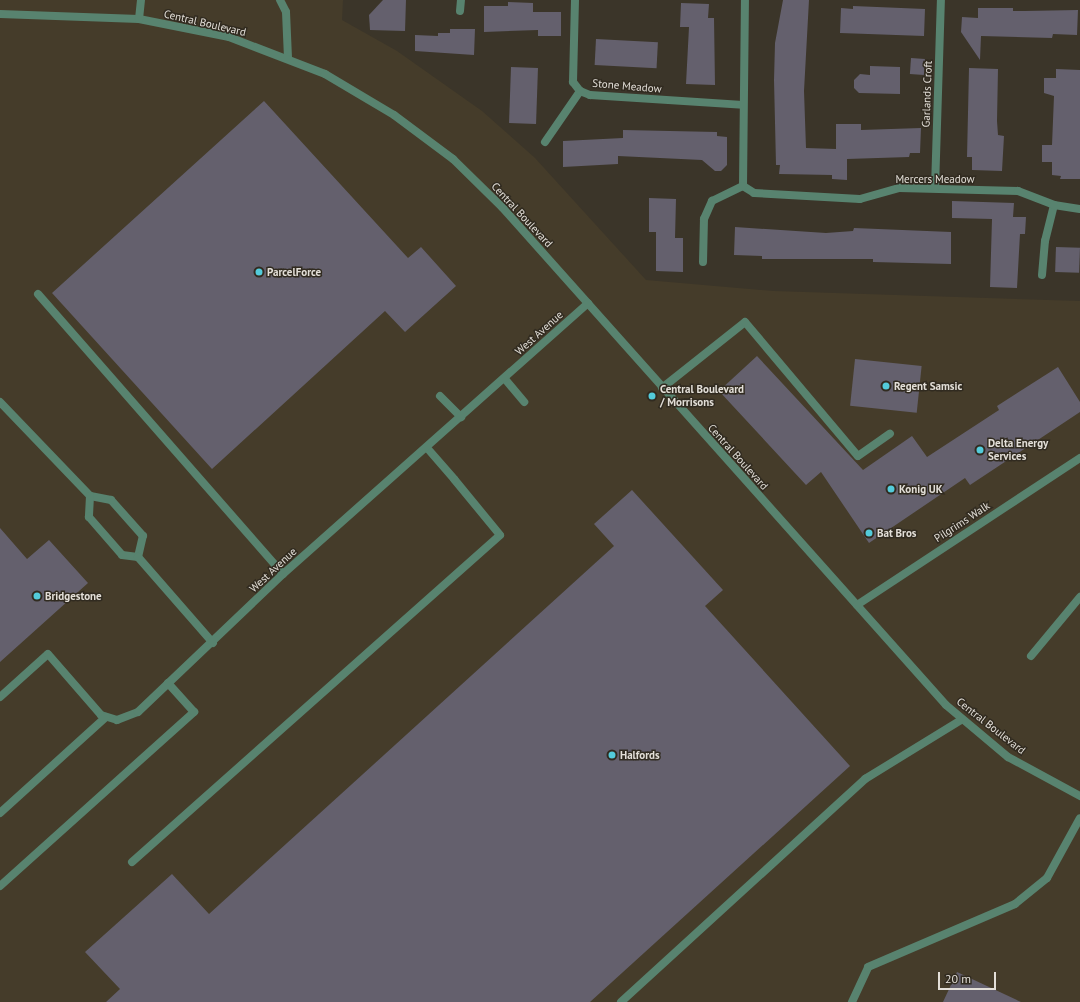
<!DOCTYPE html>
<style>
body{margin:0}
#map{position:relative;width:1080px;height:1002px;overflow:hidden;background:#3b3529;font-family:"PT Sans",sans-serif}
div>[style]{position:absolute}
.built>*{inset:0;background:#453c2a}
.building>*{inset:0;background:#64606d;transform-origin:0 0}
.lane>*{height:8px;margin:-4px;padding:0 4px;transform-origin:4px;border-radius:4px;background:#58836f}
.street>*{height:8px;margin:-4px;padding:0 4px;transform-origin:4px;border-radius:4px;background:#58836f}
.dots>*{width:11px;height:11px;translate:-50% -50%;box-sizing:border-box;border:2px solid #312b20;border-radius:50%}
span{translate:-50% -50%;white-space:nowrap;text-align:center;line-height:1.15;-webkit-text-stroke:3px #312b20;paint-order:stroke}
.street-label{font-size:11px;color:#e3dfd8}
.poi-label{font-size:11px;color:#e3dfd8;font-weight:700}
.left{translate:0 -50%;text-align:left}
.scale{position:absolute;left:938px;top:972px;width:58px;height:18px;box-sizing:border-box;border:2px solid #e3dfd8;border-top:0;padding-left:5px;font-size:12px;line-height:14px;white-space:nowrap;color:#e3dfd8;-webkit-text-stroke:3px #312b20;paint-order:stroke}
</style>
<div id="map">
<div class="built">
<div style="clip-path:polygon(0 0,343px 0,342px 20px,397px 51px,482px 111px,535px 158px,646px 280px,774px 291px,1080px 301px,1080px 1002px,0 1002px)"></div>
</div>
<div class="building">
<div style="clip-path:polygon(383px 0,406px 0,405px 31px,370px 30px,369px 15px)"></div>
<div style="clip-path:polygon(783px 0,809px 0,804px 91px,806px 148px,836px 149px,836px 124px,861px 124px,861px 130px,921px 128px,920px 153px,910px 153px,909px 157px,847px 159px,847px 180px,832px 179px,832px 175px,779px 174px,780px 165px,776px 165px,774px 80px,775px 43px)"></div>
<div style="clip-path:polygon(508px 2px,533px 3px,533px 12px,561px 12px,561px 36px,538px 36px,538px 30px,484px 32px,484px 6px,508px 6px)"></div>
<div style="clip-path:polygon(681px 3px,709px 4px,708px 18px,714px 18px,715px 85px,686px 84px,689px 27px,680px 27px)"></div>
<div style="clip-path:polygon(853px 6px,925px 9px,924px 36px,840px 33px,841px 8px,853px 9px)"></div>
<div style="clip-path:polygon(978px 8px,1013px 8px,1013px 11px,1024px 11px,1078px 10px,1077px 35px,1053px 34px,1052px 38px,981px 36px,980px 60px,961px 32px,962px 17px,978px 18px)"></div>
<div style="clip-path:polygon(450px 29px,475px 29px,474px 55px,415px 51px,415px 35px,438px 36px,438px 33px,450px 33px)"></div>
<div style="left:596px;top:39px;width:62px;height:26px;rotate:3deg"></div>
<div style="left:911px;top:58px;width:14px;height:16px;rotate:4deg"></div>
<div style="clip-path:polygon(870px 66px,900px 67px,900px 94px,859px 93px,854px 88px,854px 80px,860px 74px,870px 75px)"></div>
<div style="left:511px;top:67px;width:27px;height:56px;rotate:2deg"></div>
<div style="clip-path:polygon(969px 68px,998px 69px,997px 121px,998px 135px,1004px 136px,1002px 171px,972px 170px,972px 157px,967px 157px)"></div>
<div style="clip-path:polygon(1056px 69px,1080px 70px,1080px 179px,1060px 179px,1061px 176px,1052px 175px,1052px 162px,1042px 162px,1042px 145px,1052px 145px,1054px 96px,1044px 93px,1044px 78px,1056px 78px)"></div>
<div style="clip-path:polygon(264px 101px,408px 258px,421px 247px,456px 286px,405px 332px,385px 311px,212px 469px,52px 293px)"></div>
<div style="clip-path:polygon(623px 130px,717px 132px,717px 136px,727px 137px,727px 165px,721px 171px,715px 171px,702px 160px,618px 156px,618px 164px,563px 167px,563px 141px,623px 138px)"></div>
<div style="clip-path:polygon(649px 198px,676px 199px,675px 238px,683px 238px,683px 272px,656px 271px,656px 232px,649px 232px)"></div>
<div style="clip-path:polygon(952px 201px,1014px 203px,1013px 217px,1026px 217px,1025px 234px,1020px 234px,1017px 288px,990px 287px,992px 219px,952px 218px)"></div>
<div style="clip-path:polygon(735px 227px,826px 233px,853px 231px,854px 228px,951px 232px,951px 264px,873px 262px,873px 259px,762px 259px,762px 256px,734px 255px)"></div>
<div style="left:1056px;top:247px;width:24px;height:25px;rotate:2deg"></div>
<div style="clip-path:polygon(757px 356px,863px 470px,912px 436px,927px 457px,999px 410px,997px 406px,1058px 367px,1080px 402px,1080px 412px,970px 485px,965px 478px,869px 543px,821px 472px,806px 485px,719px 391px)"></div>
<div style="left:855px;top:359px;width:67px;height:47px;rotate:6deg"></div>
<div style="clip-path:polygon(632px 490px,723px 590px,705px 606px,850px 766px,590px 1002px,106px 1002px,120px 989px,85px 952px,172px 874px,209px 914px,614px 546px,594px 524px)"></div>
<div style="clip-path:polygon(0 528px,27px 559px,49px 540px,88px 583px,0 662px)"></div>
<div style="clip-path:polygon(957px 972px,1021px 1002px,943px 1002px)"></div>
</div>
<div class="lane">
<div style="left:545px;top:142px;width:62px;rotate:-55.5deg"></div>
<div style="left:1042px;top:275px;width:34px;rotate:-85deg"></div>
<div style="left:1045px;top:241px;width:37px;rotate:-76deg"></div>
<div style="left:38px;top:294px;width:372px;rotate:48.8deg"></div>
<div style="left:662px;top:388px;width:106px;rotate:-38.5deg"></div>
<div style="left:745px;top:322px;width:175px;rotate:49.9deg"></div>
<div style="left:858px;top:456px;width:39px;rotate:-35deg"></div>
<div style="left:0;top:402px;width:130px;rotate:46.2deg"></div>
<div style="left:138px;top:557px;width:22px;rotate:-77deg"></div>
<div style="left:143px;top:536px;width:48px;rotate:-131.6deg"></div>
<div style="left:111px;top:500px;width:21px;rotate:-169deg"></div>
<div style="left:90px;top:496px;width:21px;rotate:93deg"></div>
<div style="left:89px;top:517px;width:50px;rotate:49deg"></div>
<div style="left:122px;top:555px;width:16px;rotate:7deg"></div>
<div style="left:138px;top:557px;width:114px;rotate:48.9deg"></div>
<div style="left:1031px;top:656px;width:77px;rotate:-50.3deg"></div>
<div style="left:0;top:697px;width:64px;rotate:-41.9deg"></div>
<div style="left:48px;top:654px;width:81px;rotate:49deg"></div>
<div style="left:101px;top:715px;width:17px;rotate:17deg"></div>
<div style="left:117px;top:720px;width:22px;rotate:-21deg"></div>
<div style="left:0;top:813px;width:143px;rotate:-42.2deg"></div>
<div style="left:132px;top:862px;width:492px;rotate:-41.6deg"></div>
<div style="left:500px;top:535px;width:72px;rotate:-129.4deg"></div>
<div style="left:0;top:886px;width:261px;rotate:-41.9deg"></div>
<div style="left:194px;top:712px;width:39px;rotate:-132deg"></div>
<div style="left:621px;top:1002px;width:331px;rotate:-42.4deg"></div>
<div style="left:865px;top:779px;width:113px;rotate:-31.6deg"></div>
<div style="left:852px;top:1002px;width:38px;rotate:-65deg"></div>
<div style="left:868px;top:967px;width:160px;rotate:-23.2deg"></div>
<div style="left:1015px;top:904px;width:41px;rotate:-39.1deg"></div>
<div style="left:1047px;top:878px;width:68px;rotate:-61.2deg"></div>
</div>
<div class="street">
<div style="left:280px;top:0;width:13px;rotate:63deg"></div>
<div style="left:286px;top:12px;width:46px;rotate:87.5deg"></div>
<div style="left:575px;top:0;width:82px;rotate:91.4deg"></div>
<div style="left:573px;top:82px;width:11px;rotate:52deg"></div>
<div style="left:580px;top:91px;width:11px;rotate:22deg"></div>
<div style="left:590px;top:95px;width:153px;rotate:3.7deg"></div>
<div style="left:460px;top:11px;width:11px;rotate:-85deg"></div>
<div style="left:0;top:14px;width:139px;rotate:2.1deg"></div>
<div style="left:139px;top:19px;width:92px;rotate:11.3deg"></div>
<div style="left:229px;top:37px;width:103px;rotate:21.1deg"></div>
<div style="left:325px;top:74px;width:80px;rotate:30.7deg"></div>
<div style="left:394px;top:115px;width:74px;rotate:36.7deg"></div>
<div style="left:453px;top:159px;width:69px;rotate:44.4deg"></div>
<div style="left:502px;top:207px;width:667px;rotate:48.28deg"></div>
<div style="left:946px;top:705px;width:81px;rotate:40deg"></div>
<div style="left:1008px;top:757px;width:82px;rotate:28.4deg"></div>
<div style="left:139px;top:19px;width:19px;rotate:-84deg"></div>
<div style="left:743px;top:186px;width:13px;rotate:32deg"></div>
<div style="left:754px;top:193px;width:106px;rotate:3.2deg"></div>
<div style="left:860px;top:199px;width:41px;rotate:-15.8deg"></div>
<div style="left:899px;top:188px;width:119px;rotate:1.4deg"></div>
<div style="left:1018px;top:191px;width:39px;rotate:21deg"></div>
<div style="left:1054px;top:205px;width:26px;rotate:9deg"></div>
<div style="left:743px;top:186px;width:186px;rotate:-89.4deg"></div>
<div style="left:935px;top:188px;width:188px;rotate:-88.2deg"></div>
<div style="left:703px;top:262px;width:43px;rotate:-88.7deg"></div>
<div style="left:704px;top:219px;width:20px;rotate:-66deg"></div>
<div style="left:712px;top:201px;width:34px;rotate:-26deg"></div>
<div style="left:505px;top:379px;width:30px;rotate:50deg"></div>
<div style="left:440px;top:396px;width:30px;rotate:45deg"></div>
<div style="left:428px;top:449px;width:40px;rotate:49deg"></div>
<div style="left:857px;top:605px;width:267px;rotate:-33.4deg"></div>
<div style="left:138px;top:712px;width:200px;rotate:-43.6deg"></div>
<div style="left:283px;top:574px;width:408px;rotate:-41.6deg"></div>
</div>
<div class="dots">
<div style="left:259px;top:272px;background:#53cbda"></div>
<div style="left:886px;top:386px;background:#53cbda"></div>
<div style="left:652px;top:396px;background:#53cbda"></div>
<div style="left:980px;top:450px;background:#53cbda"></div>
<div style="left:891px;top:489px;background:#53cbda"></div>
<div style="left:869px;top:533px;background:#53cbda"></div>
<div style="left:37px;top:596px;background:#53cbda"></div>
<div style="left:612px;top:755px;background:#53cbda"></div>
</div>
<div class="street-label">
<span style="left:205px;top:23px;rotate:13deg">Central Boulevard</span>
<span style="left:627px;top:86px;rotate:5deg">Stone Meadow</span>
<span style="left:927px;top:94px;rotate:-88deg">Garlands Croft</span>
<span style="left:935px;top:179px">Mercers Meadow</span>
<span style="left:522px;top:215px;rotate:47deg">Central Boulevard</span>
<span style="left:539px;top:333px;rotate:-42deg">West Avenue</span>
<span style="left:738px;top:457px;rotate:48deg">Central Boulevard</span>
<span style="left:962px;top:522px;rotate:-33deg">Pilgrims Walk</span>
<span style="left:273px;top:570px;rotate:-43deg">West Avenue</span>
<span style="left:991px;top:726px;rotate:38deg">Central Boulevard</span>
</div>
<div class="poi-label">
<span class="left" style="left:267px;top:272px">ParcelForce</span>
<span class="left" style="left:894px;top:386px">Regent Samsic</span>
<span class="left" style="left:660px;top:396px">Central Boulevard<br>/ Morrisons</span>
<span class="left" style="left:988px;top:450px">Delta Energy<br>Services</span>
<span class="left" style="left:899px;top:489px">Konig UK</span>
<span class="left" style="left:877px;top:533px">Bat Bros</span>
<span class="left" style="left:45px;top:596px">Bridgestone</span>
<span class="left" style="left:620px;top:755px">Halfords</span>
</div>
<div class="scale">20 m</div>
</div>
